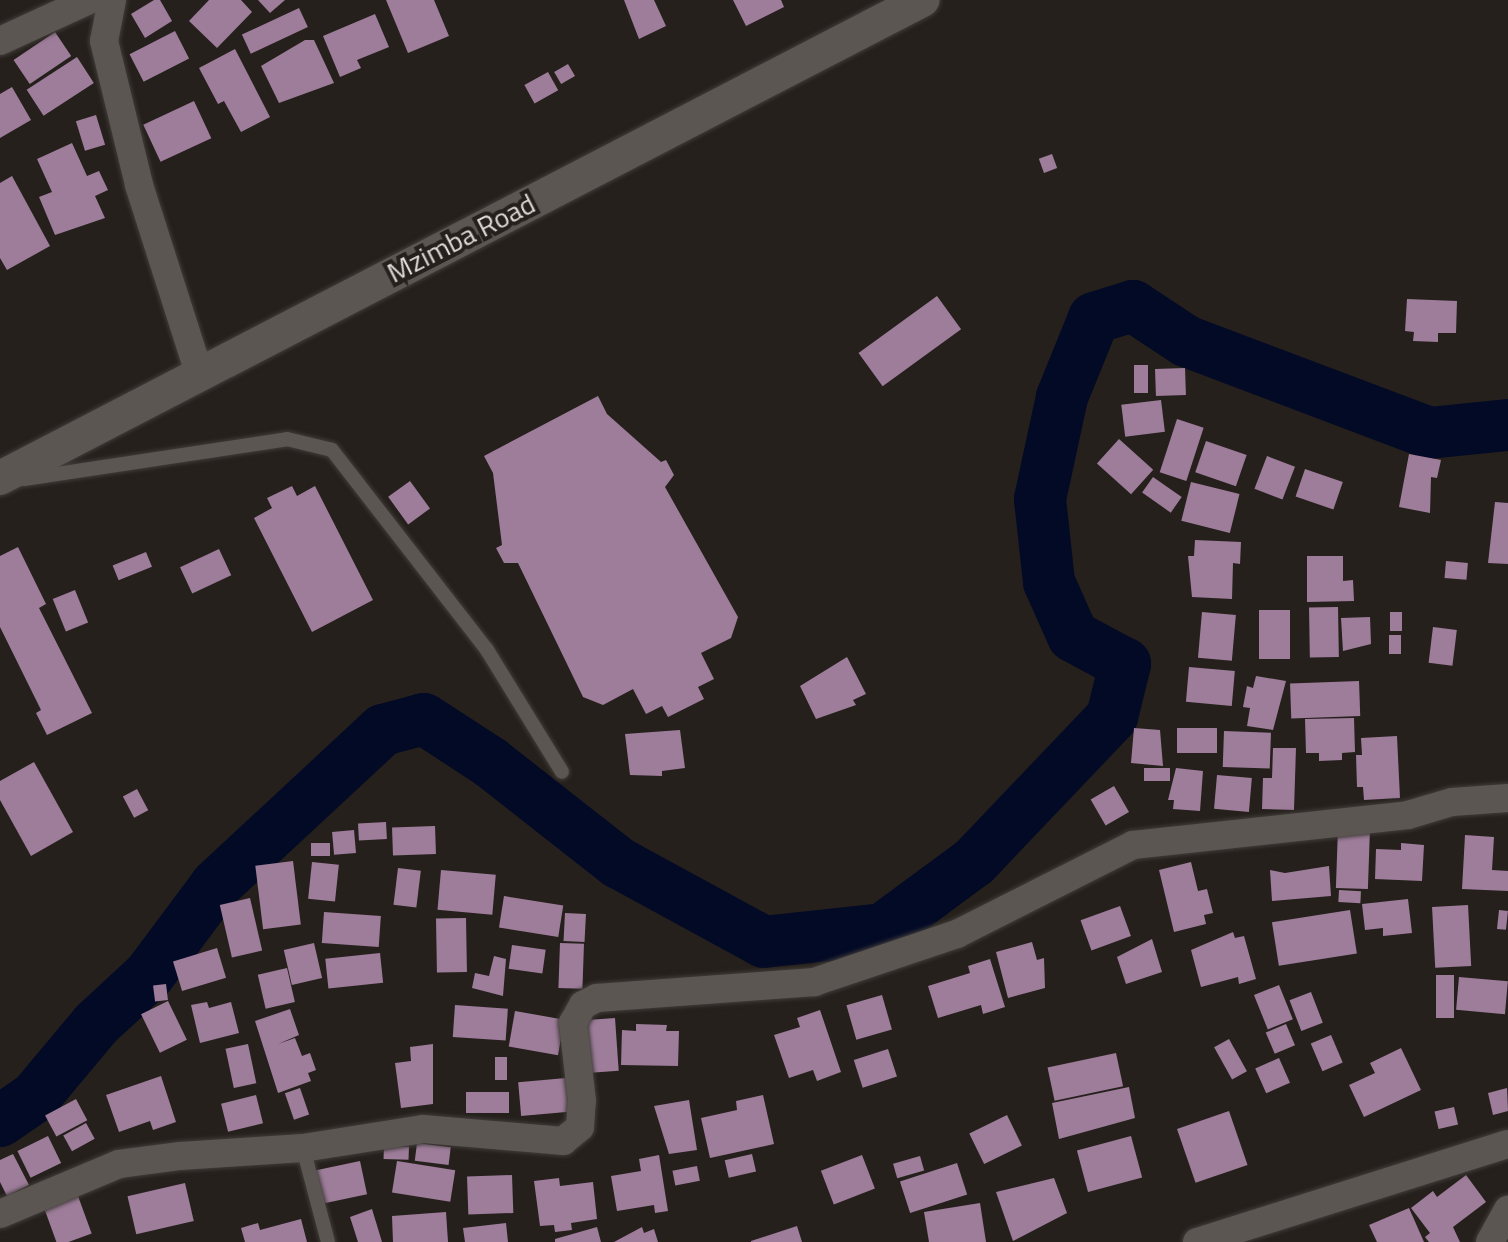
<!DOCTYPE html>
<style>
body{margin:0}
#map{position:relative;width:1508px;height:1242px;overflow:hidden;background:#25201c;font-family:"Titillium Web",sans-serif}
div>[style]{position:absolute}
.river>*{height:52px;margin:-26px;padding:0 26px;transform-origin:26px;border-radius:26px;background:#030a26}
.building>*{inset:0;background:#9e7d9b;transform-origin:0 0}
.roads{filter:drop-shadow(0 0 2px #403c39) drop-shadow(0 0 2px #403c39)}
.service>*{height:14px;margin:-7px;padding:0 7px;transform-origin:7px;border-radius:7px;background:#5c5652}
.minor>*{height:28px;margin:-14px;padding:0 14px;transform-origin:14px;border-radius:14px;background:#5c5652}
.tertiary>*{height:34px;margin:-17px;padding:0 17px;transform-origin:17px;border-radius:17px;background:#5c5652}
span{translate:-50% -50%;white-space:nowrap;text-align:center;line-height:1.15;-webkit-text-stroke:8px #25201c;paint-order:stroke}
.street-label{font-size:28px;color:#dddad7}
</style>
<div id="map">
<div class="river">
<div style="left:0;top:1121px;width:42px;rotate:-34.4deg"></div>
<div style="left:35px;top:1097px;width:95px;rotate:-50.1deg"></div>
<div style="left:96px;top:1024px;width:72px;rotate:-42.8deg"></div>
<div style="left:149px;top:975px;width:112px;rotate:-53.3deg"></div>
<div style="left:216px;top:885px;width:228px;rotate:-42.9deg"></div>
<div style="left:383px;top:730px;width:42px;rotate:-15deg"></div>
<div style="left:424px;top:719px;width:79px;rotate:33.1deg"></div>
<div style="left:490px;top:762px;width:164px;rotate:38.1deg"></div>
<div style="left:619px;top:863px;width:165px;rotate:28.6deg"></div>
<div style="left:764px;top:942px;width:120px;rotate:-6.2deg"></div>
<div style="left:883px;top:929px;width:113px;rotate:-36.4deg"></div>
<div style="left:974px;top:862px;width:200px;rotate:-46.4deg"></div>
<div style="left:1112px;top:717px;width:55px;rotate:-76.2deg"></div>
<div style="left:1125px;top:664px;width:59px;rotate:-151.7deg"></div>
<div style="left:1073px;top:636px;width:59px;rotate:-114deg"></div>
<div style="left:1049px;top:582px;width:83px;rotate:-96.2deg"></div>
<div style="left:1040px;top:499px;width:104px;rotate:-77.8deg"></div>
<div style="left:1062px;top:397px;width:85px;rotate:-67.9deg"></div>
<div style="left:1094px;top:318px;width:41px;rotate:-17.1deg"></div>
<div style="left:1133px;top:306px;width:64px;rotate:33.4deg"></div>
<div style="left:1186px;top:341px;width:260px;rotate:20.7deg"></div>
<div style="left:1429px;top:433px;width:79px;rotate:-5.8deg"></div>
</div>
<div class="building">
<div style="clip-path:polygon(154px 0,160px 0,172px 21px,145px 38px,131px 14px)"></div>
<div style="clip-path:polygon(209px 0,241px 0,252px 12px,217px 48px,189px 21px)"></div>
<div style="clip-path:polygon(258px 0,285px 0,270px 13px)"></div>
<div style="clip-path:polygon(386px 0,434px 0,449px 36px,408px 53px)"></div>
<div style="clip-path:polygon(624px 0,654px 0,666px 26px,639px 39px)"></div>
<div style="clip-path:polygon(733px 0,781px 0,784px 7px,746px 26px)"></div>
<div style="left:299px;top:8px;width:21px;height:63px;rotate:65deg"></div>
<div style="clip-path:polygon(375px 14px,389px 47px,357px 60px,361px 68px,340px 77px,323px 36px)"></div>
<div style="left:175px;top:31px;width:31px;height:51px;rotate:63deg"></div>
<div style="left:55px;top:32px;width:29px;height:50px;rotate:56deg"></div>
<div style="clip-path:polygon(305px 40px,314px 40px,334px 83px,279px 103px,261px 66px)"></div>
<div style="clip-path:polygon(235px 49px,270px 117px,241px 132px,224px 101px,218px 104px,199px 68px)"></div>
<div style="left:77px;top:57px;width:31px;height:60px;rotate:57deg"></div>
<div style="left:568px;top:64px;width:14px;height:16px;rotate:60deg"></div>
<div style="left:548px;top:72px;width:21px;height:27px;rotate:61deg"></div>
<div style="clip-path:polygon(12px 87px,31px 120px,0 138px,0 94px)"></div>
<div style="left:194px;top:101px;width:41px;height:56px;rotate:65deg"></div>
<div style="left:96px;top:115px;width:31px;height:21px;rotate:73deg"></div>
<div style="clip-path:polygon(72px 143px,87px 176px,99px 171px,108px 190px,95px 196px,105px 218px,55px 235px,39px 197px,52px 192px,37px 159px)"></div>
<div style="left:1052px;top:154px;width:15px;height:14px;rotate:70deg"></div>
<div style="clip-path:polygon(12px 176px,50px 246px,7px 270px,0 258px,0 183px)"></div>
<div style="left:937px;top:296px;width:41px;height:97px;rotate:54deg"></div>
<div style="clip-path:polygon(1407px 299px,1457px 301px,1456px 333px,1438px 333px,1438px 342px,1413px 341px,1414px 332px,1405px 331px)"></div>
<div style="left:1134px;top:365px;width:14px;height:28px"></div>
<div style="left:1185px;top:368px;width:27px;height:30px;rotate:88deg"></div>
<div style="clip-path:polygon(598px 396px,607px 414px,661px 462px,666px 460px,674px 475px,665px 487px,738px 617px,731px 638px,701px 653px,714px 679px,698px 687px,704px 699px,668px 717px,662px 706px,646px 714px,633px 689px,603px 705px,583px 697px,518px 563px,504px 563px,496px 548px,502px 545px,493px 473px,484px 456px)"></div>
<div style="left:1161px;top:400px;width:32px;height:40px;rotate:83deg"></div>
<div style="left:1177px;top:419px;width:28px;height:56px;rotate:18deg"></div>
<div style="left:1119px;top:439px;width:46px;height:33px;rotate:42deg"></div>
<div style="left:1206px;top:441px;width:43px;height:33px;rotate:19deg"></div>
<div style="clip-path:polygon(1409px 454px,1441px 460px,1437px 478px,1431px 477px,1430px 513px,1399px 507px)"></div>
<div style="left:1267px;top:456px;width:30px;height:35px;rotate:21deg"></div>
<div style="left:1305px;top:469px;width:40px;height:29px;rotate:19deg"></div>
<div style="left:1153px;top:477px;width:35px;height:19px;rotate:35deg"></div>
<div style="left:410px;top:481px;width:34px;height:27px;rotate:54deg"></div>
<div style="left:1191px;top:482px;width:50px;height:40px;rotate:14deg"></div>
<div style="clip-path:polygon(292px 486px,297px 496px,315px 486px,373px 600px,312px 632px,254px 518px,272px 508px,267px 498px)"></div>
<div style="clip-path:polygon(1495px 502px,1508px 503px,1508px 564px,1488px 563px)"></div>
<div style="clip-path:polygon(1195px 540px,1241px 542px,1240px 564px,1233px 563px,1232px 599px,1192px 597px,1188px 556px,1194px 556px)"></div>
<div style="clip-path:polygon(18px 547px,46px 604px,39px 608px,92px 713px,47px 735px,36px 713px,41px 710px,0 627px,0 556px)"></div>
<div style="left:219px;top:549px;width:29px;height:43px;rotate:65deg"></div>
<div style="left:146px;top:552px;width:16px;height:36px;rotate:68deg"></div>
<div style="clip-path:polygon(1307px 556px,1343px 556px,1343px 581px,1353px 580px,1354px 601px,1307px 602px)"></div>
<div style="left:1446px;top:561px;width:22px;height:17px;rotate:5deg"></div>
<div style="left:75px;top:590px;width:35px;height:24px;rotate:68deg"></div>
<div style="left:1338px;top:607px;width:50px;height:29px;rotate:89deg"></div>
<div style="left:1259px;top:610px;width:31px;height:49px"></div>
<div style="left:1202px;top:612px;width:34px;height:46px;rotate:5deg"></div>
<div style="left:1390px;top:612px;width:12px;height:19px"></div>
<div style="clip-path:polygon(1370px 617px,1371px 644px,1343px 651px,1341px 618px)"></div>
<div style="left:1433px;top:627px;width:24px;height:36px;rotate:7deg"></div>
<div style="left:1389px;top:635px;width:12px;height:19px"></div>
<div style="clip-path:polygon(847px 657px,866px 694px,853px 700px,856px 705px,816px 719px,800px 686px)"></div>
<div style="left:1189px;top:667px;width:46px;height:35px;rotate:5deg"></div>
<div style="clip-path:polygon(1256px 676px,1286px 681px,1273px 730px,1247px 726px,1250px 708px,1243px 707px,1247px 686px,1253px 688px)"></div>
<div style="left:1359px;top:681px;width:35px;height:69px;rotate:88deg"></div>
<div style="clip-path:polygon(1354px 718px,1355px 752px,1342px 753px,1342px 760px,1319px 761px,1319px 753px,1306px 753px,1305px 719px)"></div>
<div style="clip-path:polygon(1134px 728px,1160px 730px,1163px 766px,1131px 763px)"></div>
<div style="left:1217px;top:728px;width:25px;height:40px;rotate:90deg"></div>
<div style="clip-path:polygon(680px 730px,685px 768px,662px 771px,662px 776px,630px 775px,625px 734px)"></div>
<div style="left:1224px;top:731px;width:47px;height:36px;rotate:2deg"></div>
<div style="clip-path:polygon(1397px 736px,1400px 798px,1364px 800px,1363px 787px,1357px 787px,1356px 755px,1362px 755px,1361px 738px)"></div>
<div style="clip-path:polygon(1273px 748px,1296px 748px,1294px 810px,1262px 809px,1263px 778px,1272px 778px)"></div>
<div style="clip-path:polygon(34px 762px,73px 832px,31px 856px,0 800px,0 781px)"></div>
<div style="left:1144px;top:768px;width:26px;height:13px"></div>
<div style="clip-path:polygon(1176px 768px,1203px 771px,1200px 811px,1173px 809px,1174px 800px,1168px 800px)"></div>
<div style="left:1217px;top:775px;width:35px;height:34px;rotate:5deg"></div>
<div style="left:1114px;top:786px;width:30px;height:27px;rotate:60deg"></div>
<div style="left:137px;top:789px;width:24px;height:16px;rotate:62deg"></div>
<div style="left:386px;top:822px;width:17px;height:28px;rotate:87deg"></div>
<div style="left:435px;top:826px;width:28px;height:43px;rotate:88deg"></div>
<div style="left:1338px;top:828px;width:32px;height:60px;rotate:2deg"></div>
<div style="left:354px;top:830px;width:23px;height:22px;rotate:85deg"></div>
<div style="clip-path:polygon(1465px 835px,1494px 837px,1492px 870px,1508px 871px,1508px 891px,1462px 889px)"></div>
<div style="left:311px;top:843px;width:19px;height:13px"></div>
<div style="clip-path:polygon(1401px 843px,1424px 845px,1422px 881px,1375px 879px,1376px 849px,1401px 850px)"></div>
<div style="left:293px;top:861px;width:64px;height:38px;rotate:83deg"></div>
<div style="left:312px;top:862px;width:27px;height:37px;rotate:6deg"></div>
<div style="clip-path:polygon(1191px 862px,1198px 891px,1207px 889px,1213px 913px,1204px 915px,1206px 924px,1174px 932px,1159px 870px)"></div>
<div style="clip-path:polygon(1329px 866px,1331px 896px,1272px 901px,1270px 870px,1285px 873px)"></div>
<div style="left:398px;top:868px;width:23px;height:37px;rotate:7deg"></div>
<div style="left:441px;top:870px;width:55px;height:40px;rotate:5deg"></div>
<div style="left:1339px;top:890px;width:22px;height:12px;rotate:3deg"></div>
<div style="left:504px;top:896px;width:60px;height:32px;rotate:9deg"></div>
<div style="left:250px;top:898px;width:54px;height:31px;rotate:77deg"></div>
<div style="clip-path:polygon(1408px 899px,1412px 933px,1383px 936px,1383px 928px,1365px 930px,1362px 904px)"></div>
<div style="left:1468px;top:905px;width:61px;height:36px;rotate:87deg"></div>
<div style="left:1120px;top:906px;width:32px;height:42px;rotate:70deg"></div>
<div style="left:1350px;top:910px;width:44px;height:79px;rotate:81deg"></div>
<div style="left:1499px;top:910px;width:9px;height:19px;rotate:6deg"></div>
<div style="left:324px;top:912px;width:57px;height:31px;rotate:4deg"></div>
<div style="left:565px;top:913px;width:21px;height:28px;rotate:3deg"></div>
<div style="left:466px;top:918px;width:54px;height:30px;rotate:89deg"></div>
<div style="clip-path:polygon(1233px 932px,1235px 938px,1244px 936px,1256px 979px,1239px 984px,1238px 977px,1201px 987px,1191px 950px)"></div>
<div style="clip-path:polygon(1152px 939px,1162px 972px,1126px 984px,1117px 957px)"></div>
<div style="clip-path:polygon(1032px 942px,1037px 960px,1044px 958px,1045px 988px,1008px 998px,996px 952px)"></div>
<div style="left:314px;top:943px;width:36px;height:31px;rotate:77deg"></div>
<div style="left:560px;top:943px;width:24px;height:45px;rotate:2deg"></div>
<div style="left:512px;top:945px;width:34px;height:24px;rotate:8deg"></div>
<div style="left:217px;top:948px;width:31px;height:46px;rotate:73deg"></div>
<div style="left:380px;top:953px;width:30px;height:55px;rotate:84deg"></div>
<div style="clip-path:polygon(494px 956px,506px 959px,503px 996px,472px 988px,475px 973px,489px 976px)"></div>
<div style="clip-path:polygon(990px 959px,1005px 1007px,983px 1014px,981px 1005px,938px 1018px,928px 986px,970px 973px,968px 966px)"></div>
<div style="left:287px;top:968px;width:35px;height:30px;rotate:77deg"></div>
<div style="left:1436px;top:975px;width:18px;height:43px"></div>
<div style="left:1459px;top:977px;width:49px;height:33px;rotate:5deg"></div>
<div style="left:166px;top:984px;width:16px;height:13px;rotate:83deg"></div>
<div style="left:1279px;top:985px;width:37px;height:27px;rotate:68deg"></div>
<div style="left:1311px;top:992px;width:33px;height:23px;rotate:69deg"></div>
<div style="left:882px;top:995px;width:36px;height:37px;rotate:74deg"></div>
<div style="left:168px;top:1001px;width:43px;height:30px;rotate:64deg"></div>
<div style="clip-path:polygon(207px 1002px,209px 1008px,231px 1002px,239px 1033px,200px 1043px,191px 1005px)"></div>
<div style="left:455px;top:1005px;width:53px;height:32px;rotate:4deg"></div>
<div style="clip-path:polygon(290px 1009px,299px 1035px,278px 1044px,295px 1038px,302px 1056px,310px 1053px,316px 1070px,308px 1073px,311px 1081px,278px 1093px,255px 1021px)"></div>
<div style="clip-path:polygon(820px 1010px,841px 1072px,817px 1081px,813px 1070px,789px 1078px,774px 1035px,800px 1027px,797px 1018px)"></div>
<div style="left:515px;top:1011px;width:50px;height:36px;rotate:10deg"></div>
<div style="left:615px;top:1018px;width:53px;height:28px;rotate:86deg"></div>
<div style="clip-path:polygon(636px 1024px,667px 1025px,666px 1031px,679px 1031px,678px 1066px,621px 1065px,622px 1030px,636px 1031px)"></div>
<div style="left:1286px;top:1024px;width:23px;height:22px;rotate:67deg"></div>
<div style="left:1331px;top:1035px;width:30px;height:22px;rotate:67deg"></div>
<div style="left:1229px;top:1039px;width:37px;height:17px;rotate:61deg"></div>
<div style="left:248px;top:1044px;width:40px;height:23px;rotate:78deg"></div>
<div style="clip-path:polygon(433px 1044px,433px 1104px,401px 1108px,395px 1063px,411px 1061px,410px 1047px)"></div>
<div style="clip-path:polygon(1401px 1048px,1421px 1090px,1364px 1117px,1349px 1085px,1375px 1073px,1370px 1063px)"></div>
<div style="left:888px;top:1049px;width:29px;height:36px;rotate:72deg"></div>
<div style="left:1116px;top:1053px;width:34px;height:70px;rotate:78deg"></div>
<div style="left:495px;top:1057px;width:12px;height:23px"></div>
<div style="left:1279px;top:1058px;width:27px;height:26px;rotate:66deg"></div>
<div style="clip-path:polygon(161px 1076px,176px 1122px,153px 1130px,150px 1121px,119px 1132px,106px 1095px)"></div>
<div style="left:566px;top:1078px;width:34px;height:48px;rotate:85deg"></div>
<div style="clip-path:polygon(1129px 1087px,1135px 1118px,1059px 1139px,1052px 1103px)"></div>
<div style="left:300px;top:1088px;width:28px;height:16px;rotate:71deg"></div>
<div style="clip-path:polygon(1507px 1088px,1508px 1111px,1493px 1115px,1488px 1093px)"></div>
<div style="left:509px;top:1092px;width:21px;height:43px;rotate:90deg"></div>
<div style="left:256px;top:1095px;width:29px;height:36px;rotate:76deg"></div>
<div style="clip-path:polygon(763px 1095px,774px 1144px,710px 1158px,701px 1118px,737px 1110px,736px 1101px)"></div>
<div style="left:76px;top:1099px;width:24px;height:35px;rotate:62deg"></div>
<div style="clip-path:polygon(689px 1100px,697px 1150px,669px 1154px,654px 1106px)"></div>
<div style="left:1454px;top:1107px;width:18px;height:20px;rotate:77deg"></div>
<div style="left:1229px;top:1111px;width:57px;height:55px;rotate:71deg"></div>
<div style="left:1007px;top:1115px;width:34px;height:42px;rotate:64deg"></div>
<div style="left:86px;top:1123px;width:18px;height:26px;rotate:61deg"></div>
<div style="left:48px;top:1136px;width:30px;height:34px;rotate:64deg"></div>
<div style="left:1131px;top:1136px;width:43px;height:56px;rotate:75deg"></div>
<div style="left:417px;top:1143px;width:34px;height:18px;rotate:7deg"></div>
<div style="left:384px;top:1146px;width:25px;height:13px;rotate:2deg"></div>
<div style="clip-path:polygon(13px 1154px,29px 1185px,7px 1196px,0 1182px,0 1160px)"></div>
<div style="left:752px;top:1154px;width:18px;height:28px;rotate:77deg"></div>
<div style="clip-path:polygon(659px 1155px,668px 1211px,655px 1213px,654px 1205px,617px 1211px,611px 1176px,641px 1171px,639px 1159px)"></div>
<div style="left:862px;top:1155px;width:36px;height:44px;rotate:69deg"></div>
<div style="left:920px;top:1156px;width:15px;height:28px;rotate:74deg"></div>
<div style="left:360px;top:1161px;width:34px;height:46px;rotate:78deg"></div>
<div style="left:397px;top:1161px;width:59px;height:32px;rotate:9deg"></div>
<div style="left:957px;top:1163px;width:33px;height:60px;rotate:72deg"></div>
<div style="left:697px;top:1166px;width:15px;height:25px;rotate:79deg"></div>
<div style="left:512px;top:1175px;width:38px;height:45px;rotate:88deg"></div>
<div style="clip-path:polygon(1466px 1175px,1486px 1202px,1453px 1227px,1460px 1242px,1429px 1242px,1425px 1237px,1430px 1233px,1411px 1208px,1433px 1191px,1437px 1197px)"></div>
<div style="clip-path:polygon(559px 1178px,560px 1186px,593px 1182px,597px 1219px,571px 1223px,572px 1230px,555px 1232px,554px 1225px,540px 1226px,534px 1181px)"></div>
<div style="clip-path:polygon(1054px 1178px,1067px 1213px,1013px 1241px,996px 1192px)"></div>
<div style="left:185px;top:1183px;width:39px;height:59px;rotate:77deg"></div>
<div style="left:78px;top:1196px;width:40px;height:36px;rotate:70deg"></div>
<div style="clip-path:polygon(980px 1203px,986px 1242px,929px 1242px,924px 1212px)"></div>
<div style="clip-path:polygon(1409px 1208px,1424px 1242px,1377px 1242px,1369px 1225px)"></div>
<div style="clip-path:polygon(372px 1209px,382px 1242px,358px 1242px,350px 1217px)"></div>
<div style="clip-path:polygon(446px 1212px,448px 1242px,393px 1242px,392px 1216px)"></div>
<div style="clip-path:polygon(301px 1219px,307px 1242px,245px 1242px,241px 1228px,258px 1223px,260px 1230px)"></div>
<div style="clip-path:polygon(506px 1223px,508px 1242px,465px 1242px,463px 1228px)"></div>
<div style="clip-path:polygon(797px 1226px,802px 1242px,751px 1242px,751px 1241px)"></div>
<div style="clip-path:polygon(597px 1227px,601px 1242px,555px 1242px,555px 1239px)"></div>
<div style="clip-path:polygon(642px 1227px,644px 1233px,654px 1229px,658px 1242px,614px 1242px)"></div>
</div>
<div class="roads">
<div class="service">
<div style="left:24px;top:479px;width:266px;rotate:-8.6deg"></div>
<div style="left:287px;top:439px;width:46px;rotate:13.7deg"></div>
<div style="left:332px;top:450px;width:253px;rotate:52.2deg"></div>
<div style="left:487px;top:650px;width:143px;rotate:58.4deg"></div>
<div style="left:303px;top:1148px;width:97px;rotate:75.1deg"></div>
</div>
<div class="minor">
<div style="left:112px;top:0;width:42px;rotate:101deg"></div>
<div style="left:104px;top:41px;width:148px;rotate:76.3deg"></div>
<div style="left:139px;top:185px;width:197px;rotate:72.3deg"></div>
<div style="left:0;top:41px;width:98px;rotate:-24.7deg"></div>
<div style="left:0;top:1214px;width:129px;rotate:-22.8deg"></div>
<div style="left:119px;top:1164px;width:62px;rotate:-7.5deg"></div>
<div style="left:180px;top:1156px;width:123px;rotate:-3.7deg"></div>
<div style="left:303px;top:1148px;width:121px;rotate:-9deg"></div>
<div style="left:423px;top:1129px;width:141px;rotate:4.9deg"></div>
<div style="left:563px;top:1141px;width:22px;rotate:-39deg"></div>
<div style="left:580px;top:1127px;width:26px;rotate:-86deg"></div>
<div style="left:582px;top:1101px;width:79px;rotate:-96.6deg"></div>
<div style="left:573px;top:1023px;width:21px;rotate:-61deg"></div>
<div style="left:583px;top:1005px;width:16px;rotate:-27deg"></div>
<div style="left:597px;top:998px;width:218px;rotate:-4.2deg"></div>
<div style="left:814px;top:982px;width:151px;rotate:-18.6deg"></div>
<div style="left:957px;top:934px;width:197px;rotate:-26.8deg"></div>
<div style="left:1133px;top:845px;width:277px;rotate:-6.2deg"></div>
<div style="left:1408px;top:815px;width:46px;rotate:-16.5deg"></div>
<div style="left:1452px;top:802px;width:56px;rotate:-4.1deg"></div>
<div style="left:1197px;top:1242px;width:326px;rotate:-17.5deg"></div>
<div style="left:1490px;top:1242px;width:37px;rotate:-61deg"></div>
</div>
<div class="tertiary">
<div style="left:0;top:478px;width:1039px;rotate:-27.4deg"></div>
</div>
</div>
<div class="street-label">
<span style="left:461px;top:238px;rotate:-27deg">Mzimba Road</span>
</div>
</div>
